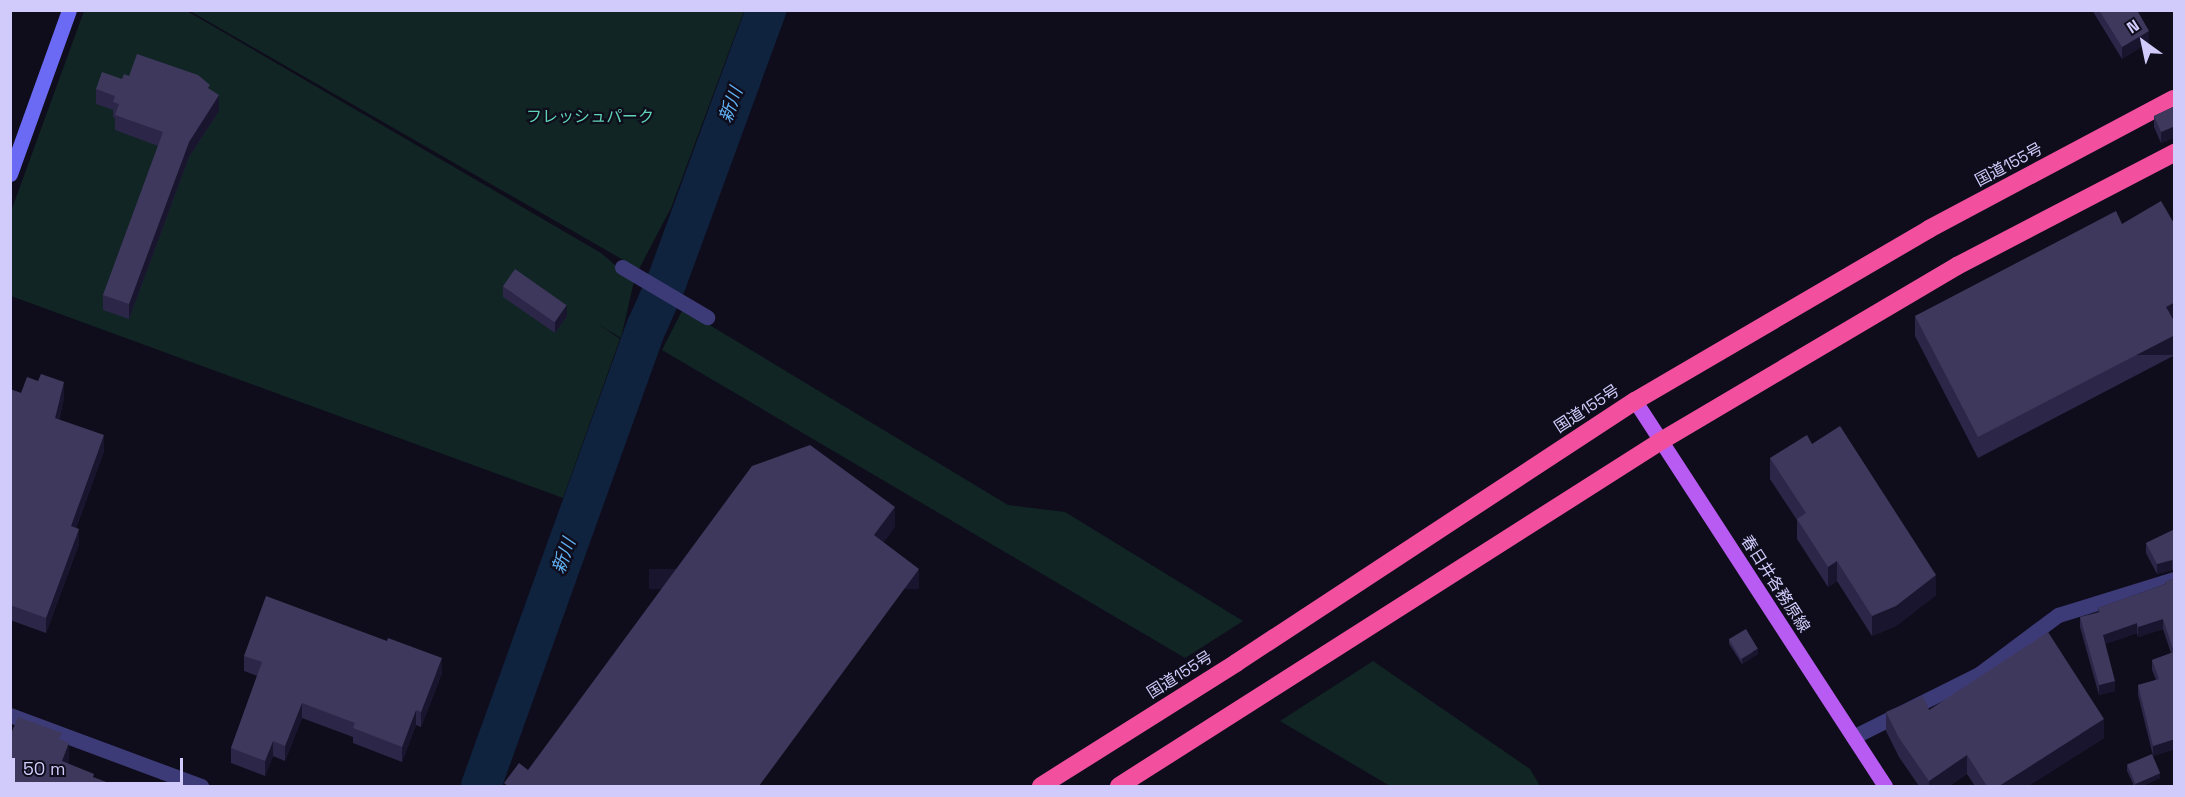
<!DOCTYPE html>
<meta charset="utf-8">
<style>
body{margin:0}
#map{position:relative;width:2185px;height:797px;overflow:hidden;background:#0f0d1c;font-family:"Space Grotesk","Noto Sans JP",sans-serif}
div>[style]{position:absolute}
.green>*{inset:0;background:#102524}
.river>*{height:40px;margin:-20px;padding:0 20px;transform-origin:20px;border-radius:20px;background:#0f223e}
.street>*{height:15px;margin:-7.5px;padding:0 7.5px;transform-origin:7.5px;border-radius:7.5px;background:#3d3b77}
.secondary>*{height:15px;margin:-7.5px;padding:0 7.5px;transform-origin:7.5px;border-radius:7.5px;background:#6b6af4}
.primary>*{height:15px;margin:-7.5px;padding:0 7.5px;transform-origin:7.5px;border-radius:7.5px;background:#b85bf3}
.highway>*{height:18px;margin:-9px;padding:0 9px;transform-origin:9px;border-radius:9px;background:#f2509f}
.wall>*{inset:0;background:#2c2648}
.shaded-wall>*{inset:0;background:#19152f;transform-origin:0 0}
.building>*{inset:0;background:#3e385c;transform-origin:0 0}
span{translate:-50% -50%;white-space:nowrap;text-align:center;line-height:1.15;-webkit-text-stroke:4.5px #0f0d1c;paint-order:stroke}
.park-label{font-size:16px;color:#5ed4b5}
.street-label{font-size:16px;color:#d0cbfb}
.water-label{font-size:18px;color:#61b1f3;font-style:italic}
.frame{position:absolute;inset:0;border:12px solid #d0cbfb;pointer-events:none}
.north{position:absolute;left:2113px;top:12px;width:60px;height:60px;-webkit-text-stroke:4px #0f0d1c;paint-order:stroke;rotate:327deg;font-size:16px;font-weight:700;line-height:24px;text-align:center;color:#d0cbfb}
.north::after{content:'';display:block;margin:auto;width:21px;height:27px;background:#d0cbfb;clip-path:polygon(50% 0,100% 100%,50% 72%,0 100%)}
.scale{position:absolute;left:12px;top:758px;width:171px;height:27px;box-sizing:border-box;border:3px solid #d0cbfb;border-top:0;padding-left:8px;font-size:18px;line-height:21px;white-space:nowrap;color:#d0cbfb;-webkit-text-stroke:4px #0f0d1c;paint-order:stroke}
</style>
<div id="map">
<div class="green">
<div style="clip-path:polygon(84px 11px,187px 11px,601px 253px,634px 281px,621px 338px,598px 324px,620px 339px,563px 498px,11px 296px,10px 214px)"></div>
<div style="clip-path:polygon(190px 11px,744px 11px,671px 208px,639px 269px)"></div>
<div style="clip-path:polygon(683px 309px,1008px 505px,1065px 512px,1243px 621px,1185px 658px,662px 350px)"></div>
<div style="clip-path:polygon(1373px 661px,1530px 769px,1540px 786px,1390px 786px,1280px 721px)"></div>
</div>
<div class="river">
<div style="left:481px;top:786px;width:489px;rotate:-70.2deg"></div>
<div style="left:647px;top:326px;width:49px;rotate:-66deg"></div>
<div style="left:667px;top:281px;width:289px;rotate:-69.9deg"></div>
</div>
<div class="street">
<div style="left:622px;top:267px;width:99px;rotate:30.5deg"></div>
<div style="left:10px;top:715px;width:204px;rotate:20.4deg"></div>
<div style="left:1853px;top:737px;width:141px;rotate:-26.6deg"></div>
<div style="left:1979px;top:674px;width:99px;rotate:-36.8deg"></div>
<div style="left:2058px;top:615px;width:121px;rotate:-17.2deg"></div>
</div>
<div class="secondary">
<div style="left:10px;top:174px;width:174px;rotate:-70.2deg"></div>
</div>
<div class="primary">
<div style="left:1635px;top:401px;width:459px;rotate:57deg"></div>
</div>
<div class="highway">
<div style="left:1041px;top:786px;width:231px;rotate:-32.2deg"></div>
<div style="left:1236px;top:663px;width:477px;rotate:-33.3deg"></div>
<div style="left:1635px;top:401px;width:341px;rotate:-30.3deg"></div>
<div style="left:1929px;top:229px;width:277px;rotate:-28deg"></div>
<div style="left:1119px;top:786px;width:642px;rotate:-32.48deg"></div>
<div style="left:1661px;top:441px;width:344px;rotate:-30.6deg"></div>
<div style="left:1957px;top:266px;width:245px;rotate:-27.5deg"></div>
</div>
<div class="wall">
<div style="clip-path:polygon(2092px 10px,2137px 10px,2149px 42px,2122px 59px)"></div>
<div style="clip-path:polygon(129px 76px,210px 89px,219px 111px,189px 157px,129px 319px,103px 310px,103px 295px,158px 146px,115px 130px,115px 118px,113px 117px,113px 110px,96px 104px,96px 89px)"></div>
<div style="clip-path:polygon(2175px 106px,2175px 137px,2161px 143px,2154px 127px,2154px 116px)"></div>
<div style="clip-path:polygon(2122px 224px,2175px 225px,2175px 355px,1978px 458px,1915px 336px,1915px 316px)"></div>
<div style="clip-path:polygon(503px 286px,567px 316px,555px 333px,503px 297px)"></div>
<div style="clip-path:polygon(10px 389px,21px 393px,64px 398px,59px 420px,104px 451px,76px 528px,79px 544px,46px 633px,10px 620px)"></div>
<div style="clip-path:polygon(1812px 444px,1936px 595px,1896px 626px,1872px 636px,1837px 581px,1828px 587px,1797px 539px,1797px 520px,1770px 479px,1770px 458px)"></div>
<div style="clip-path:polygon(2175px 529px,2175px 570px,2172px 570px,2157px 574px,2146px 553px,2146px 543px)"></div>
<div style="clip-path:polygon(2175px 578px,2175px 749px,2153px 756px,2138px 695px,2138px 685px,2156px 680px,2152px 670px,2152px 660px,2171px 653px,2163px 629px,2138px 637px,2137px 633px,2105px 644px,2115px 691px,2099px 695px,2080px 627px,2080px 617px,2098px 613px,2098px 608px,2165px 584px,2165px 582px)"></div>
<div style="clip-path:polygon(1729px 639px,1758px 654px,1742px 664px,1729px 644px)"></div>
<div style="clip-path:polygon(244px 656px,442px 673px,421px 727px,416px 725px,402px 762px,353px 743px,353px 737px,302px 718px,285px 761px,273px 756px,265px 776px,231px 763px,231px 748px,257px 676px,244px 671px)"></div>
<div style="clip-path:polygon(1929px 710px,2104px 738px,2028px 786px,1975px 786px,1967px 774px,1949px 786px,1919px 786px,1899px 757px,1886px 731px,1886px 712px)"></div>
<div style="clip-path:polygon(2127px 765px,2160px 778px,2142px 786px,2134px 786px,2127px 771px)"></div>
</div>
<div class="shaded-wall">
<div style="clip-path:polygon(2149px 31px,2149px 42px,2122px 59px,2122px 47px)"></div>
<div style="clip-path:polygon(219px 95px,219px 111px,189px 157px,129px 319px,129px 304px,189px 142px)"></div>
<div style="clip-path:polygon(2175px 126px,2175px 137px,2161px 143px,2161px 132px)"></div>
<div style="clip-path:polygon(2175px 302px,2175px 323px,2166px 307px)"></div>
<div style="clip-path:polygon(567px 305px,567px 316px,555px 333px,555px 322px)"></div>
<div style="left:2175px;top:335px;width:20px;height:222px;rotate:90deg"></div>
<div style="clip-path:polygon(64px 382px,64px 398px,55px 434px,55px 418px)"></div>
<div style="clip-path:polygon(104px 435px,104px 451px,71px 541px,71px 526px)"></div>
<div style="clip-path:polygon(895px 507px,895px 527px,874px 556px,874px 535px)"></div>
<div style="clip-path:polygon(79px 529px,79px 544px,46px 633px,46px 618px)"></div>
<div style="clip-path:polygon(2172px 560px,2172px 570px,2157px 574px,2157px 564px)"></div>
<div style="clip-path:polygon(1837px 561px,1837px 581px,1828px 587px,1828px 567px)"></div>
<div style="left:919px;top:569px;width:20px;height:270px;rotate:90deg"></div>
<div style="clip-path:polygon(1936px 575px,1936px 595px,1896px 626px,1872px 636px,1872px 616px)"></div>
<div style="clip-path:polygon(2163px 619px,2163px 629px,2138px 637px,2138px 627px)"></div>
<div style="clip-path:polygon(2137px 623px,2137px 633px,2103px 645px,2103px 635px)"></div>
<div style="clip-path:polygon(1758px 649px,1758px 654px,1742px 664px,1742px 659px)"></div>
<div style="clip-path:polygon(442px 658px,442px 673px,421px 727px,421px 712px)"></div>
<div style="clip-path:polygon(2115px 681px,2115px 691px,2099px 695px,2099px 685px)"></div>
<div style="clip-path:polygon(302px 703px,302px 718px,285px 761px,285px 746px)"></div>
<div style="clip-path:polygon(416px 710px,416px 725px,402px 762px,402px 747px)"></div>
<div style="clip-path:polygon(2104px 719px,2104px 738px,2028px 786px,1999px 786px)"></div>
<div style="clip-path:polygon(2175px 739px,2175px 749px,2153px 756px,2153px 746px)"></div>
<div style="clip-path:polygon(273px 741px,273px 756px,265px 776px,265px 761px)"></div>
<div style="clip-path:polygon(69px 743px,69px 762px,62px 781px,62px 761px)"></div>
<div style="clip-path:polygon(1967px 755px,1967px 774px,1949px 786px,1929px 786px,1929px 781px)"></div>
<div style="clip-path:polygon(2160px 773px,2160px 778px,2142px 786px,2135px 786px,2135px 784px)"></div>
</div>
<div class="building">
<div style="clip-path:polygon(2099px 10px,2137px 10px,2149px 31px,2122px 47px)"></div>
<div style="clip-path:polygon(137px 54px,198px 75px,210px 85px,208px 88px,219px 95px,189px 142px,129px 304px,103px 295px,163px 132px,115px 115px,119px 104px,113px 102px,115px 96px,96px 89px,102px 72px,122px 79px,124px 74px,129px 76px)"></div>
<div style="clip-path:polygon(2175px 106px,2175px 126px,2161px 132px,2154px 116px)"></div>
<div style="clip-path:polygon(2161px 201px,2175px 225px,2175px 302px,2166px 307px,2175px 323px,2175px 335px,1978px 437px,1915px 316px,2116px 211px,2122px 224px)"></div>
<div style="left:515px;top:269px;width:63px;height:21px;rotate:35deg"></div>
<div style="clip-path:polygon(41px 374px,64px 382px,55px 418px,104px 435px,71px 526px,79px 529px,46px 618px,10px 605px,10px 389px,21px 393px,27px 377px,38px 381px)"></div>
<div style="clip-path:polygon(1840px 426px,1936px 575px,1896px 606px,1872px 616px,1837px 561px,1828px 567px,1797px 519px,1806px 513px,1770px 458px,1807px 435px,1812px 444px)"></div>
<div style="clip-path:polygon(810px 445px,895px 507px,874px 535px,919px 569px,759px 786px,508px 786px,504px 783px,519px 763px,528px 770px,752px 466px)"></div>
<div style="clip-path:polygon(2175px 529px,2175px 560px,2172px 560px,2157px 564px,2146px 543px)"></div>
<div style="clip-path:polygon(2175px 578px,2175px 739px,2153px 746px,2138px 685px,2159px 679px,2152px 660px,2174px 652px,2163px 619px,2138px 627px,2137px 623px,2103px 635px,2115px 681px,2099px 685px,2080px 617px,2100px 612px,2098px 608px,2166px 584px,2165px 582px)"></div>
<div style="clip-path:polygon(266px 596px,387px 641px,388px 638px,442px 658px,421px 712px,416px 710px,402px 747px,353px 728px,355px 723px,302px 703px,285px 746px,273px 741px,265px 761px,231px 748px,262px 662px,244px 656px)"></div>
<div style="left:1746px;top:629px;width:23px;height:20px;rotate:59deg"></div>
<div style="clip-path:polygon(2048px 632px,2104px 719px,1999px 786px,1987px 786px,1967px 755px,1929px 781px,1899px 738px,1886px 712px,1923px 696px,1929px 710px)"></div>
<div style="clip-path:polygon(18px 717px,62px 733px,59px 739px,69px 743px,62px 761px,94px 774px,93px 777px,117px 786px,10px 786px,10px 736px)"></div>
<div style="left:2152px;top:754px;width:21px;height:27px;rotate:67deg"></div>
</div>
<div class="park-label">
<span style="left:590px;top:117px">フレッシュパーク</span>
</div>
<div class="street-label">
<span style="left:2009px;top:165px;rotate:-28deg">国道155号</span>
<span style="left:1587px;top:409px;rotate:-33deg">国道155号</span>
<span style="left:1775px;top:584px;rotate:57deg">春日井各務原線</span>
<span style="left:1180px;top:675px;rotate:-32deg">国道155号</span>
</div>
<div class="water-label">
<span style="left:731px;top:105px;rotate:-70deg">新川</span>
<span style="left:564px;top:556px;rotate:-70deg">新川</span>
</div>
<div class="frame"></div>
<div class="north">N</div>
<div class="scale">50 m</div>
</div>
